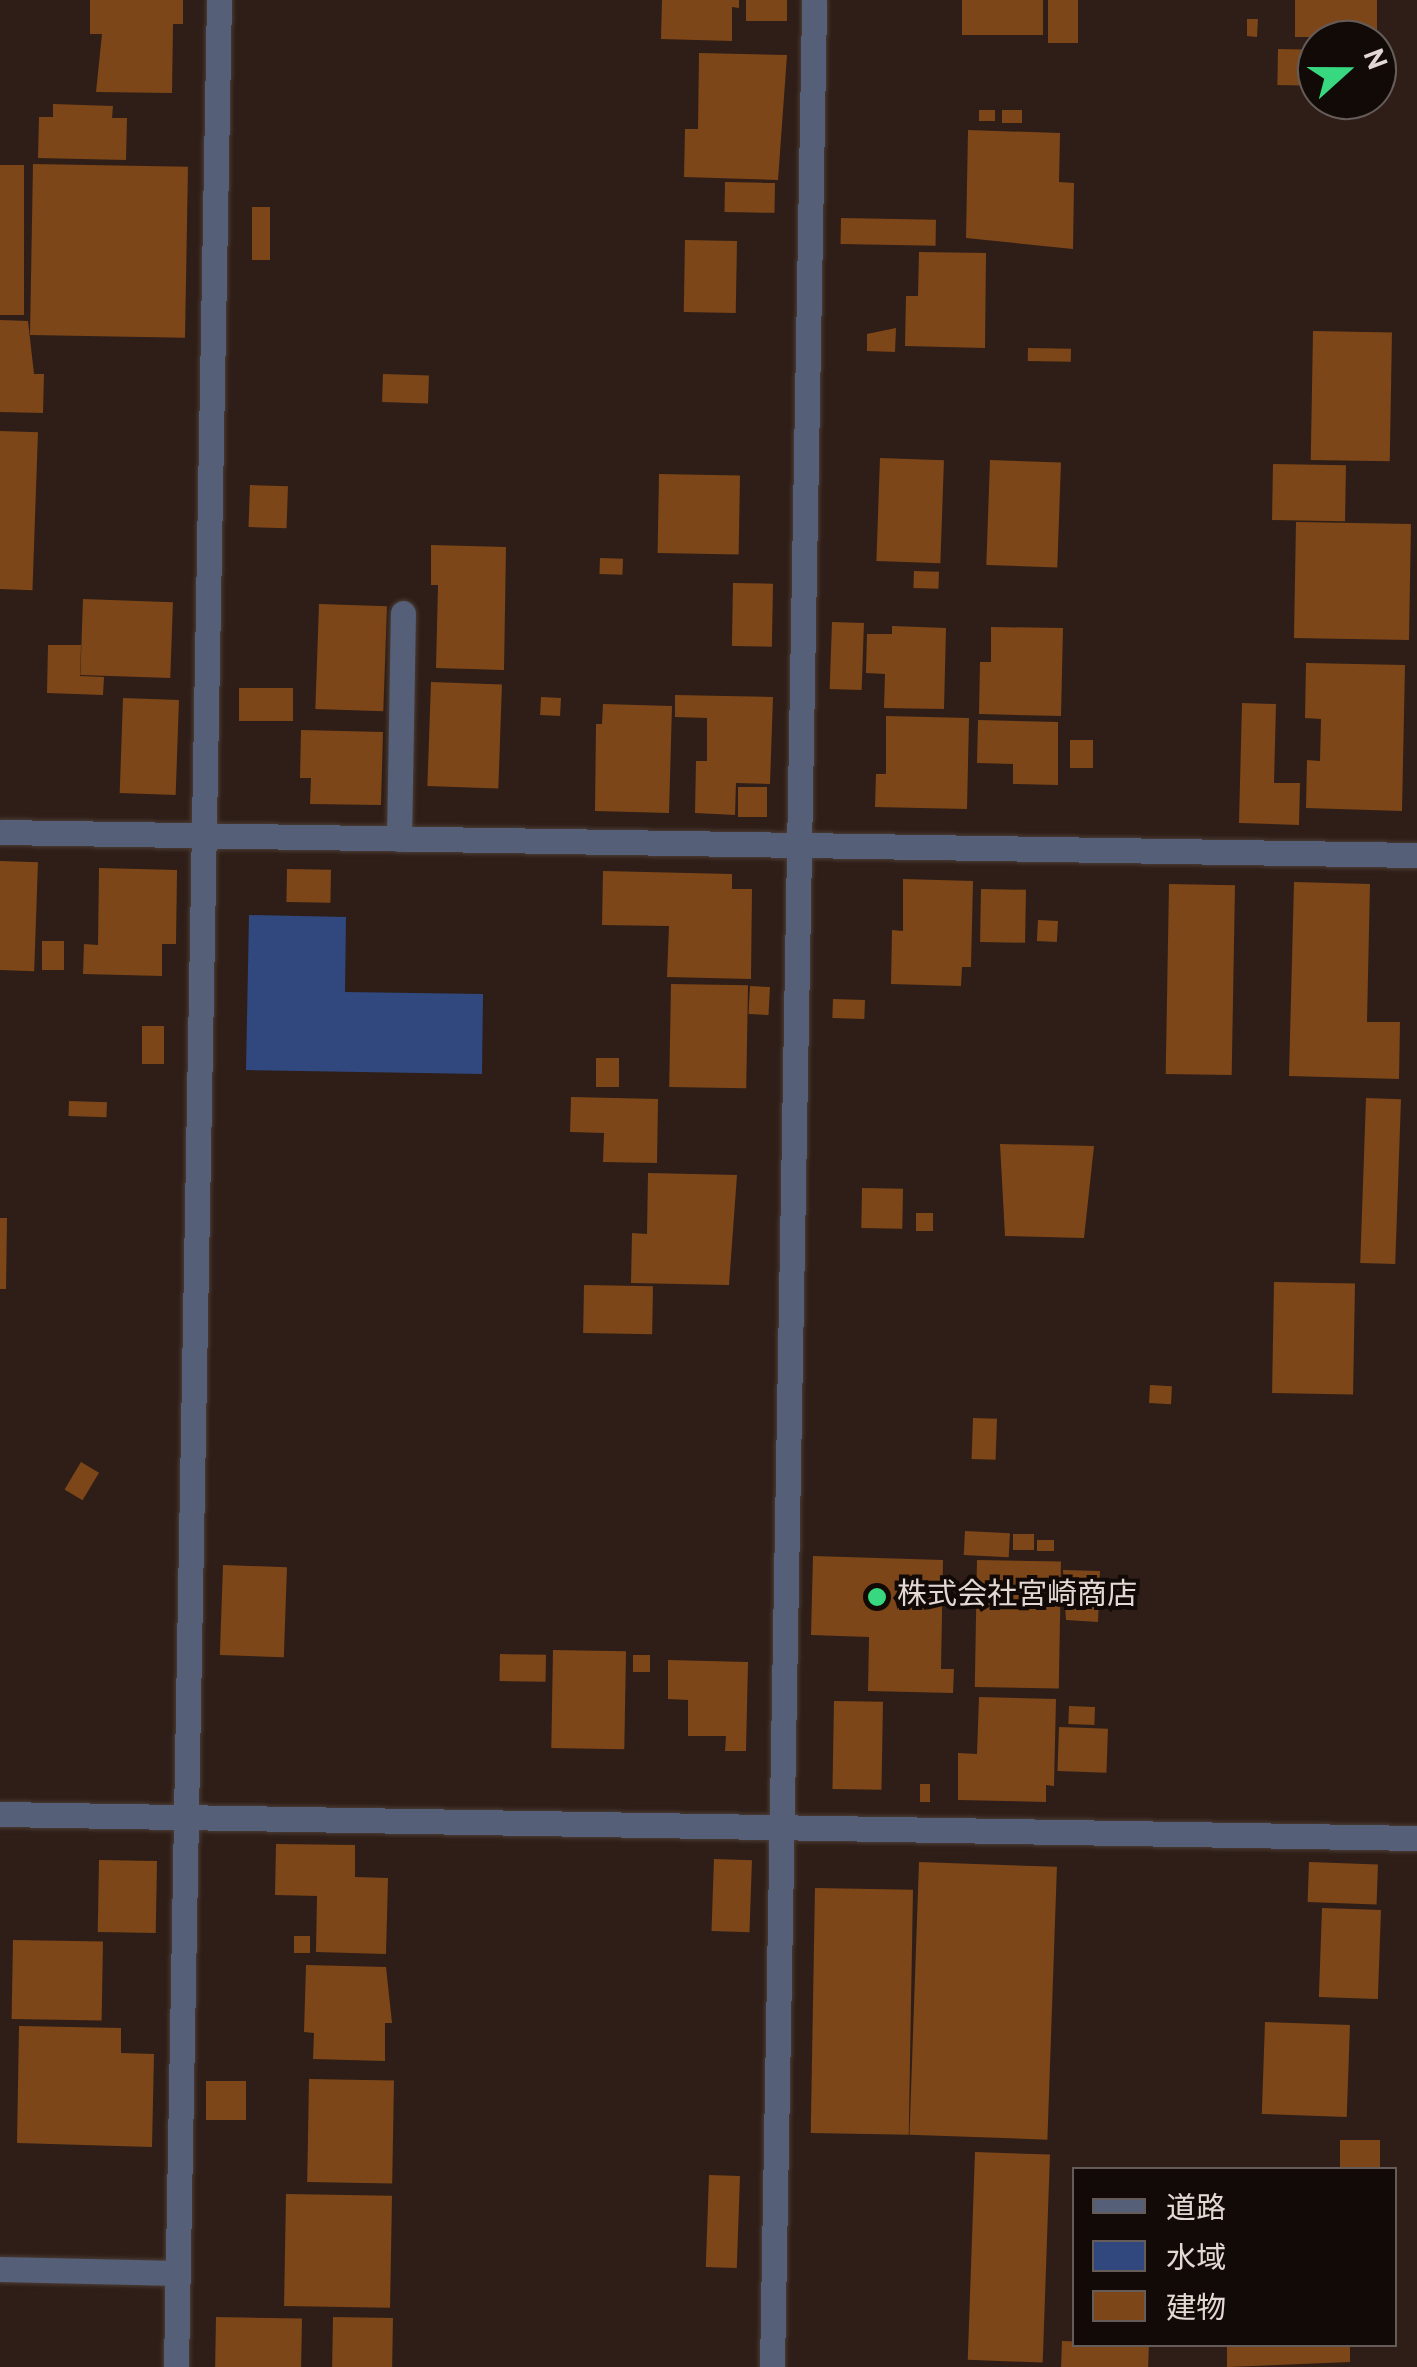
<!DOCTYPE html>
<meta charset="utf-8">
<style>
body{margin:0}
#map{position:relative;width:1417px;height:2367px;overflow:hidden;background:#2e1e17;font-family:Overpass,"Noto Sans JP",sans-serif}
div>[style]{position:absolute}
.water>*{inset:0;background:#30487e}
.building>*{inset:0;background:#7d4618;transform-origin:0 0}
.roads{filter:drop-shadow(0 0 2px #4b3c35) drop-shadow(0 0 2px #4b3c35)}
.street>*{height:25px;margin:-12.5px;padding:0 12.5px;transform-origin:12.5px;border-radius:12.5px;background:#555f78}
.dots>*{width:28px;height:28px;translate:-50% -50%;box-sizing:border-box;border:5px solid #110a07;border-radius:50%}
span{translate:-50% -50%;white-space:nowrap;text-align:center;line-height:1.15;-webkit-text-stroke:8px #110a07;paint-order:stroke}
.poi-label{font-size:30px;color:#e4d8d4}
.left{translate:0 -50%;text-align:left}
.legend{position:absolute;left:1072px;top:2167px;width:325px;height:180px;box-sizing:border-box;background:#110a07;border:2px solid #655c59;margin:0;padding:12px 18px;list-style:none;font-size:30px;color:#e4d8d4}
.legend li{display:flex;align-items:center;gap:20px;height:50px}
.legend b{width:50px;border:2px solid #655c59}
.north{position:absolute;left:1297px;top:20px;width:100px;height:100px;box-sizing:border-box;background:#110a07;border:2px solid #655c59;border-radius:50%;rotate:69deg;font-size:28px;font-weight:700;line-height:40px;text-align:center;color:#e4d8d4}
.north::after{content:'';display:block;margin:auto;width:35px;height:45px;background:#38d880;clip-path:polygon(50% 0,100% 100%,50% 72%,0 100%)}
</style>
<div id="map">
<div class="water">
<div style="clip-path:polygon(249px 915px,346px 917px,345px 992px,483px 994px,482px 1074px,246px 1070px)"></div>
</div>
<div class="building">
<div style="clip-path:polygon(90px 0,183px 0,183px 24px,173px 24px,172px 93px,96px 92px,102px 34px,90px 34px)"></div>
<div style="clip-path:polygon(662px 0,739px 0,739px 8px,732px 7px,732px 41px,661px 39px)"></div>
<div style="left:746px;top:0;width:41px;height:21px"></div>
<div style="left:962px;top:0;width:81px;height:35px"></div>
<div style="left:1048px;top:0;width:30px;height:43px"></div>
<div style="left:1295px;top:0;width:82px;height:37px"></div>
<div style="clip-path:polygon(1247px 19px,1258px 19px,1257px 37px,1247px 36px)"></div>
<div style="left:1278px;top:49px;width:39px;height:36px;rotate:1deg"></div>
<div style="clip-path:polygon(699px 53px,787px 55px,778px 180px,684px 177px,685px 129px,698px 129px)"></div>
<div style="clip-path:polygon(53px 104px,113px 106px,112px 118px,127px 118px,126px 160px,38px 158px,39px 117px,53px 117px)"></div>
<div style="left:979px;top:110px;width:16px;height:11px"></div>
<div style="left:1002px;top:110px;width:20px;height:13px"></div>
<div style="clip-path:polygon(968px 130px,1060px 133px,1059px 182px,1074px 183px,1073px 249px,966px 238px)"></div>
<div style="left:33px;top:164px;width:155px;height:171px;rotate:1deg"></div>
<div style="left:0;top:165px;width:24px;height:150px"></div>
<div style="left:725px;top:182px;width:50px;height:30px;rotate:1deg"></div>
<div style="left:252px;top:207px;width:18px;height:53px"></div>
<div style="left:841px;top:218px;width:95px;height:26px;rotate:1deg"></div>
<div style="left:685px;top:240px;width:52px;height:72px;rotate:1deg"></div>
<div style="clip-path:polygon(919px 252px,986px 253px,985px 348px,905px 346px,906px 296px,918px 296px)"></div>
<div style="clip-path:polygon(0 320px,28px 321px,34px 374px,44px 374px,43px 413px,0 412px)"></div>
<div style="clip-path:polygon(896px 328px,895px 352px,867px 351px,867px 334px)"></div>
<div style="left:1313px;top:331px;width:79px;height:129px;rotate:1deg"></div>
<div style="left:1028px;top:348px;width:43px;height:13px;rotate:1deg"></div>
<div style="left:383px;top:374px;width:46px;height:28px;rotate:2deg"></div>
<div style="left:0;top:431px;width:38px;height:158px;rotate:2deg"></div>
<div style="left:880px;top:458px;width:64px;height:103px;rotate:2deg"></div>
<div style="left:990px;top:460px;width:71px;height:105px;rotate:2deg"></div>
<div style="left:1273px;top:464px;width:73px;height:56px;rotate:1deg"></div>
<div style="left:659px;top:474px;width:81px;height:79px;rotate:1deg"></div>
<div style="left:250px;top:485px;width:38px;height:42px;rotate:2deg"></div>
<div style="left:1296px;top:522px;width:115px;height:116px;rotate:1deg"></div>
<div style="clip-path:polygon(431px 545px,506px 547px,504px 670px,436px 668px,438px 585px,431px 585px)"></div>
<div style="left:600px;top:558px;width:23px;height:16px;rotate:2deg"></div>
<div style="left:914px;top:571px;width:25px;height:17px;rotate:2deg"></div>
<div style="left:733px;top:583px;width:40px;height:63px;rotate:1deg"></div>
<div style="left:83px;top:599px;width:90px;height:76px;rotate:2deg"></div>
<div style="left:319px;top:604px;width:68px;height:105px;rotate:2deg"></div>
<div style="left:832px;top:622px;width:32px;height:67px;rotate:2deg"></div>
<div style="clip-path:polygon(892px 626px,946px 628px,944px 709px,884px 708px,885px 674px,866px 673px,867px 634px,892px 634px)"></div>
<div style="clip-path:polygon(991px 627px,1063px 628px,1061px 716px,979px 714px,980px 662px,991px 662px)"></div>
<div style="clip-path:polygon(48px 645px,81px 645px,80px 676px,104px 677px,103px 695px,47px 693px)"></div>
<div style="clip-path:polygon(1306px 663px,1405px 665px,1402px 811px,1306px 808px,1307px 760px,1320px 761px,1321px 719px,1305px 718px)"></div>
<div style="left:431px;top:682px;width:71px;height:104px;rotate:2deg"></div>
<div style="left:239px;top:688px;width:54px;height:33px"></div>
<div style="clip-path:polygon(675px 695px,773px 697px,770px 784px,736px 783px,735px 815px,695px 813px,696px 761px,707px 761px,707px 718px,675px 717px)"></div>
<div style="left:541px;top:697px;width:20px;height:18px;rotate:3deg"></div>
<div style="left:123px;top:698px;width:56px;height:95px;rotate:2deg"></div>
<div style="clip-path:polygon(1242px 703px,1276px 704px,1274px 783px,1300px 783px,1299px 825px,1239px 823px)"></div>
<div style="clip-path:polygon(603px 704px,672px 706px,669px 813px,595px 811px,596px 724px,602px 724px)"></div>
<div style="clip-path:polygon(886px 716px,969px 718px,967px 809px,875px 807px,876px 774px,886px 774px)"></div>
<div style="clip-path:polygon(978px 720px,1058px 722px,1058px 785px,1013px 784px,1013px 764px,977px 763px)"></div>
<div style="clip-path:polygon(301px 730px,383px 732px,381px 805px,310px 804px,311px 778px,300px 778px)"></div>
<div style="left:1070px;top:740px;width:23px;height:28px"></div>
<div style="left:738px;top:787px;width:29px;height:30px"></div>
<div style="left:0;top:861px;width:38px;height:109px;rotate:2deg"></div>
<div style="clip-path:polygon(99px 868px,177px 870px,176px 944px,162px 944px,162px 976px,83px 974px,84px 944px,98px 945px)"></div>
<div style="left:287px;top:869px;width:44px;height:33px;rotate:1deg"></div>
<div style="clip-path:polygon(603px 871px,732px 874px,732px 889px,752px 889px,751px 979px,667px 977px,669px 926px,602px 925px)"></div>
<div style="clip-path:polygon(903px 879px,973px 881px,971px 967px,962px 967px,961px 986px,891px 984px,892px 930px,903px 931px)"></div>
<div style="clip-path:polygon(1294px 882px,1370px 884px,1367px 1022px,1400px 1022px,1399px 1079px,1289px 1076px)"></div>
<div style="left:1169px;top:884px;width:66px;height:190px;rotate:1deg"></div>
<div style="left:981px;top:889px;width:45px;height:53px;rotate:1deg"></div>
<div style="left:1038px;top:920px;width:20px;height:21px;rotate:3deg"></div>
<div style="left:42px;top:941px;width:22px;height:29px"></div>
<div style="left:671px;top:984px;width:77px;height:103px;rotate:1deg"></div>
<div style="left:750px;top:986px;width:20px;height:28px;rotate:3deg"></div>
<div style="left:833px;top:999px;width:32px;height:19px;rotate:2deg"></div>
<div style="left:142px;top:1026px;width:22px;height:38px"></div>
<div style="left:596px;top:1058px;width:23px;height:29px"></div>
<div style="clip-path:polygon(571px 1097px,658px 1099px,657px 1163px,603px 1162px,604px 1133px,570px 1132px)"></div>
<div style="left:1366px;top:1098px;width:35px;height:165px;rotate:2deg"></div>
<div style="left:69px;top:1101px;width:38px;height:15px;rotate:2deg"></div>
<div style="clip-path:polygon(1000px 1144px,1094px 1146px,1084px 1238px,1005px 1236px)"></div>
<div style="clip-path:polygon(648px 1173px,737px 1175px,729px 1285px,631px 1283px,632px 1233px,647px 1234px)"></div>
<div style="left:862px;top:1188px;width:41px;height:40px;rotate:1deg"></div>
<div style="left:916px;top:1213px;width:17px;height:18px"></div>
<div style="clip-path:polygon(0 1218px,7px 1218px,6px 1289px,0 1289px)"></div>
<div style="left:1274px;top:1282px;width:81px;height:111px;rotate:1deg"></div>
<div style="left:584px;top:1285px;width:69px;height:48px;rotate:1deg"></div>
<div style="left:1150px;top:1385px;width:22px;height:18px;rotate:3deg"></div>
<div style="left:973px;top:1418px;width:24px;height:41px;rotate:2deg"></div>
<div style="left:81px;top:1462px;width:21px;height:32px;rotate:31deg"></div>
<div style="left:965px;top:1531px;width:45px;height:24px;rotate:3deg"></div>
<div style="left:1013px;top:1534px;width:21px;height:16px"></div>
<div style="left:1037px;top:1540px;width:17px;height:11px"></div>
<div style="clip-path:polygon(813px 1556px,943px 1560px,941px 1669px,954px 1669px,953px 1693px,868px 1691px,869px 1637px,811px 1635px)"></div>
<div style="left:977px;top:1560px;width:84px;height:127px;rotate:1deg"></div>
<div style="left:223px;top:1565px;width:64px;height:90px;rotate:2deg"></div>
<div style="clip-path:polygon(1063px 1570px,1100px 1571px,1098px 1622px,1066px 1620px)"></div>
<div style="left:553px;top:1650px;width:73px;height:98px;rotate:1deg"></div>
<div style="left:500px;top:1654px;width:46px;height:27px;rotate:1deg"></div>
<div style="left:633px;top:1655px;width:17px;height:17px"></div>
<div style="clip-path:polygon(668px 1660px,748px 1662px,746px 1751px,725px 1751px,726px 1736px,688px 1736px,688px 1700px,668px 1699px)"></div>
<div style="clip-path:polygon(979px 1697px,1056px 1699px,1054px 1786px,1046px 1785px,1046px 1802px,958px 1800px,958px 1753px,977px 1754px)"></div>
<div style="left:834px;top:1701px;width:49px;height:88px;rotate:1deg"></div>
<div style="left:1069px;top:1706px;width:26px;height:18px;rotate:2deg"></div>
<div style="left:1059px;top:1727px;width:49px;height:44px;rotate:2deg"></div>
<div style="left:920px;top:1784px;width:10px;height:18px"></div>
<div style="clip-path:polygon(276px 1844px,355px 1845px,355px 1877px,388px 1878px,386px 1954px,316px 1952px,317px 1896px,275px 1895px)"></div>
<div style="left:714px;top:1859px;width:38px;height:72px;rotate:2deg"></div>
<div style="left:99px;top:1860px;width:58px;height:72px;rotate:1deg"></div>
<div style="left:919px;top:1862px;width:138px;height:273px;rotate:2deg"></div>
<div style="left:1309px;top:1862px;width:69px;height:40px;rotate:2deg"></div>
<div style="left:815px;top:1888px;width:98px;height:245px;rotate:1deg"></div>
<div style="left:1322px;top:1908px;width:59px;height:89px;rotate:2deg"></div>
<div style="left:294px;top:1936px;width:16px;height:17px"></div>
<div style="left:13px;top:1940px;width:90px;height:79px;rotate:1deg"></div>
<div style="clip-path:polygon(306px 1965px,386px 1967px,392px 2023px,385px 2023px,385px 2061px,313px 2059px,314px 2033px,304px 2032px)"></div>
<div style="left:1265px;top:2022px;width:85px;height:92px;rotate:2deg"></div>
<div style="clip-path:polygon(19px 2026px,121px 2028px,121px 2053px,154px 2054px,152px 2147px,17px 2143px)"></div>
<div style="left:309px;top:2079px;width:85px;height:103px;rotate:1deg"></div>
<div style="left:206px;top:2081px;width:40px;height:39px"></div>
<div style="left:1340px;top:2140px;width:40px;height:30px"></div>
<div style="left:975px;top:2152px;width:75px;height:208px;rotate:2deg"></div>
<div style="left:709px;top:2175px;width:31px;height:92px;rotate:2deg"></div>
<div style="left:286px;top:2194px;width:106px;height:112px;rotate:1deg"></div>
<div style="left:216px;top:2317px;width:86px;height:50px;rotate:1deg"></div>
<div style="left:333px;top:2317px;width:60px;height:50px;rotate:1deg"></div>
<div style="left:1062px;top:2341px;width:87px;height:26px;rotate:2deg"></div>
<div style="clip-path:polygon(1227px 2344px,1350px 2345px,1350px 2362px,1227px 2367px)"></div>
</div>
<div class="roads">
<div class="street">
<div style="left:0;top:832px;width:1417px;rotate:0.93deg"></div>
<div style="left:399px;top:839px;width:226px;rotate:-89deg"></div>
<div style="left:0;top:1814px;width:1417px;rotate:0.97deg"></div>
<div style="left:0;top:2269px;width:178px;rotate:1.3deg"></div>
<div style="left:176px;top:2367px;width:2367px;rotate:-88.96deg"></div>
<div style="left:772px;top:2367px;width:2367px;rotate:-88.98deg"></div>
</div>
</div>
<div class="dots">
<div style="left:877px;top:1597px;background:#38d880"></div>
</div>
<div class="poi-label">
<span class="left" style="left:897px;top:1597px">株式会社宮崎商店</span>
</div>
<ul class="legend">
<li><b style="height:12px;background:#555f78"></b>道路</li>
<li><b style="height:28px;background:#30487e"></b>水域</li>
<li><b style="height:28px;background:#7d4618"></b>建物</li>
</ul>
<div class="north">N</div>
</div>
